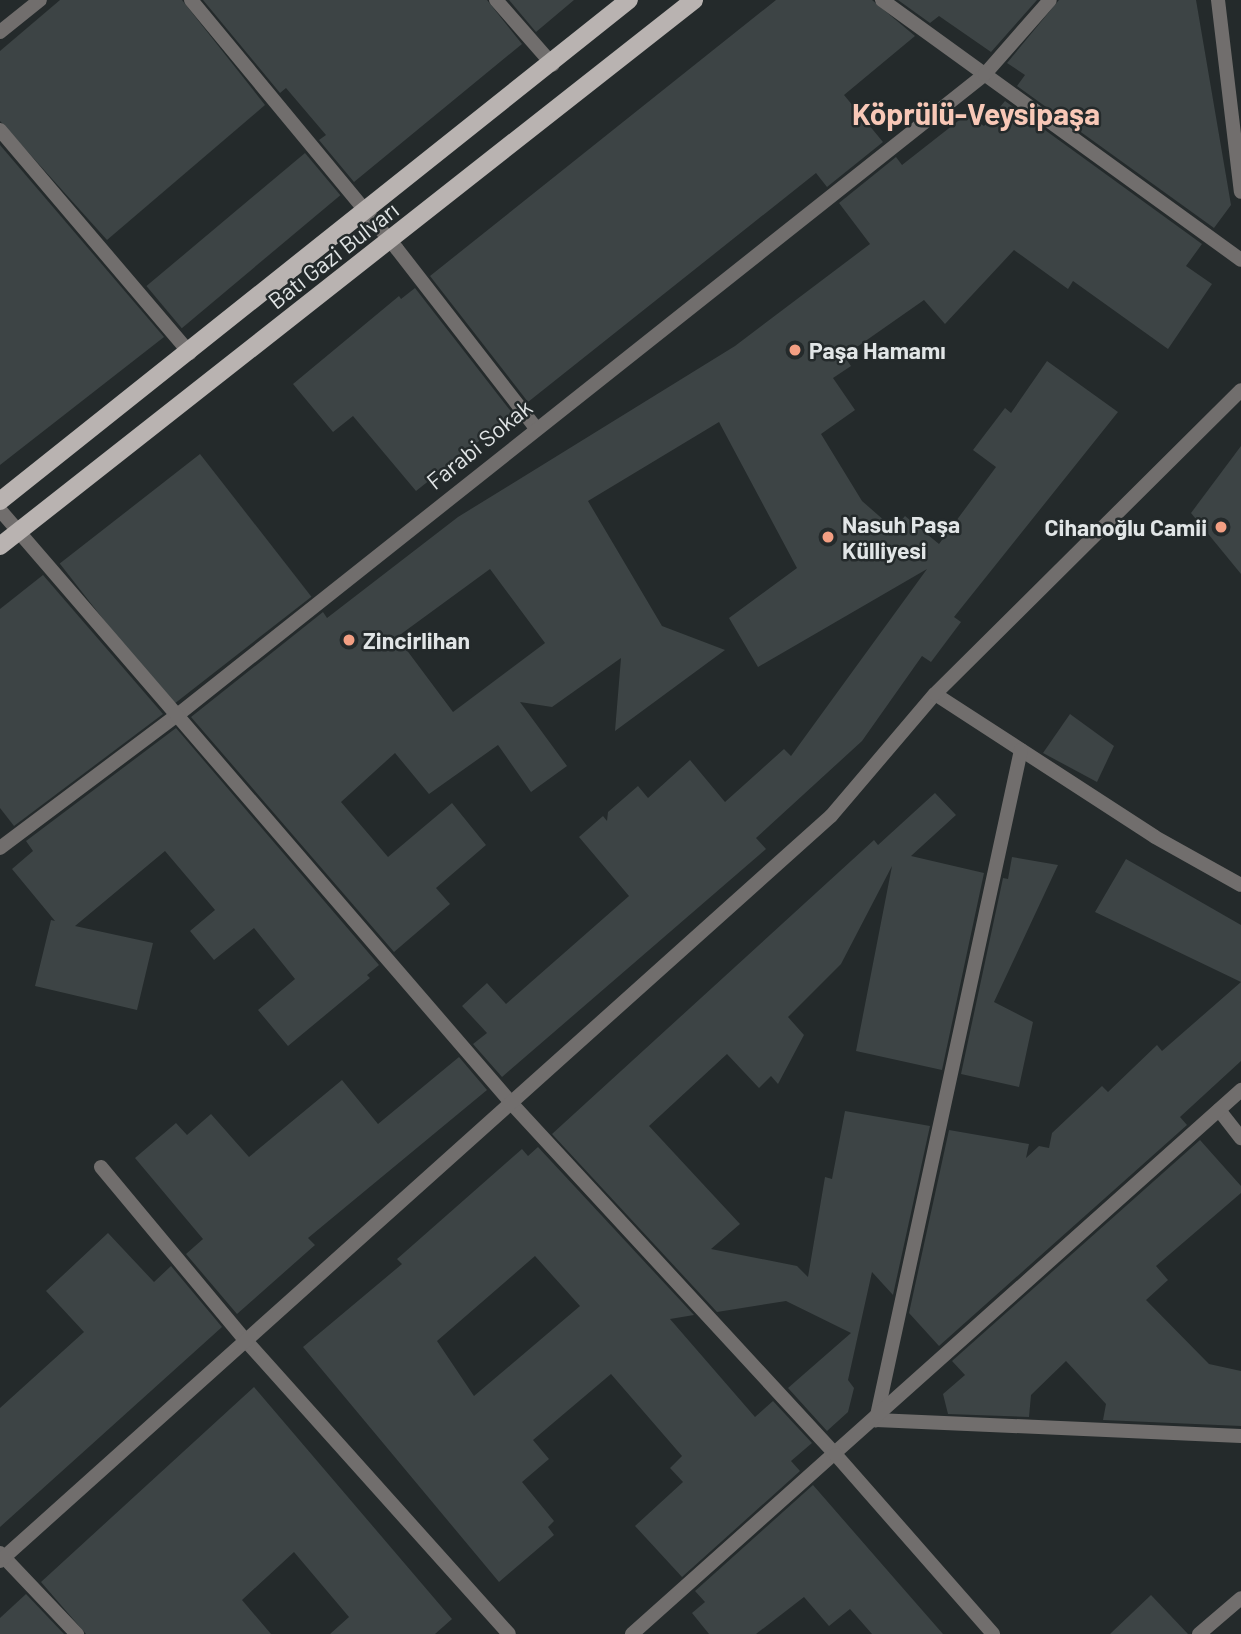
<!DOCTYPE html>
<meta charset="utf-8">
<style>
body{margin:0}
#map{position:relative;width:1241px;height:1634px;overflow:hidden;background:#242a2b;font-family:Barlow,sans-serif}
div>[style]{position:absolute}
.building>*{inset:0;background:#3d4445;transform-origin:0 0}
.minor>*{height:14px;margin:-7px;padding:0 7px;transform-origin:7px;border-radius:7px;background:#716e6d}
.tertiary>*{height:14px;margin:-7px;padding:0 7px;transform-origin:7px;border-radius:7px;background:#716e6d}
.primary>*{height:18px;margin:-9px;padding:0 9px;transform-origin:9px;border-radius:9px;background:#b9b3b1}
.dots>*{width:19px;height:19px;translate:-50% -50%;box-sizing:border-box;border:4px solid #242a2b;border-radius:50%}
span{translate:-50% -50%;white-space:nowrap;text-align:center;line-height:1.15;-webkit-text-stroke:5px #242a2b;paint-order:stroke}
.street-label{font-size:23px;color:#e1e5e6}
.poi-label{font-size:23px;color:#e1e5e6;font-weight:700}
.left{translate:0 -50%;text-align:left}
.right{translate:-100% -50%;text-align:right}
.district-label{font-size:30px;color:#f8c8b7;font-weight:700}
</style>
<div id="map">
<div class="building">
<div style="clip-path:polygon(60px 0,182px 0,265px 105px,107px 240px,0 121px,0 51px)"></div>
<div style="clip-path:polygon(203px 0,487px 0,522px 44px,354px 182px,319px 140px,326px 135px,286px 88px,280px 93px)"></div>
<div style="clip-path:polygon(509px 0,574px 0,536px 32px)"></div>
<div style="clip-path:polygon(776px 0,872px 0,915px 36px,844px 95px,883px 142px,827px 187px,816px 173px,528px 402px,430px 276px)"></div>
<div style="clip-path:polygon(898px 0,1037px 0,991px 52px,939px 16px,930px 23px)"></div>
<div style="clip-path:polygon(1059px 0,1196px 0,1231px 205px,1214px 228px,1017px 86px,1025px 75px,1007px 63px)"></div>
<div style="clip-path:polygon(evenodd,1005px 101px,1202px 244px,1186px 266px,1212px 284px,1168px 349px,1073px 281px,1068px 289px,1014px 250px,945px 324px,924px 300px,844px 356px,851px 366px,833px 378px,855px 410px,821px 434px,862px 501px,894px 529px,905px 516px,939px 544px,996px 467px,973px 450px,1005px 408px,1011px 413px,1047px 361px,1118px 412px,954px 617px,961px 622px,931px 662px,922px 656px,862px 741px,756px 838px,766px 849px,502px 1077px,473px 1044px,487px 1033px,462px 1006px,487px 983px,506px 1004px,629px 896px,579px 837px,603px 816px,607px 821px,608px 812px,638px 786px,648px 798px,690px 760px,725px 802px,784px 749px,791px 756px,927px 569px,758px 667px,729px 618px,797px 568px,719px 422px,588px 501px,662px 626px,725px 650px,615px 731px,621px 658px,552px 707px,520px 702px,567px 766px,531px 792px,498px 745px,429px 794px,395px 753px,341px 802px,388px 857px,452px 803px,486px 845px,436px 888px,450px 904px,394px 952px,191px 717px,323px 612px,327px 618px,458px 517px,735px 346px,870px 244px,839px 203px,896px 157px,902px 165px,967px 114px,984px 126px,1005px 101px,490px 569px,545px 643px,453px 712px,397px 637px,490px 569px)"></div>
<div style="clip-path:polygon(0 145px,164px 337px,0 465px)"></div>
<div style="left:305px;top:153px;width:55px;height:207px;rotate:50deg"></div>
<div style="clip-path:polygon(415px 288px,513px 414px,416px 491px,353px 416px,333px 432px,293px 384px,399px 296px,401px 299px)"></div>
<div style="clip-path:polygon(1241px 446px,1241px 574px,1191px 513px)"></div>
<div style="left:200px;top:454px;width:181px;height:178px;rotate:52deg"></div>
<div style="clip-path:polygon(43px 575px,163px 714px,14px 826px,0 808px,0 609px)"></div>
<div style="clip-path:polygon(1070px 714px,1114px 746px,1097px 782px,1043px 753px)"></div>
<div style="clip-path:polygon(176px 728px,379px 965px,367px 975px,370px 978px,288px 1046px,258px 1010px,295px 979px,254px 928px,214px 960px,190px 931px,215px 910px,165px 851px,75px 926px,153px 943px,137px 1010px,35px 986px,51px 920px,55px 921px,12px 869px,33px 851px,26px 841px)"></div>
<div style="clip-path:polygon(935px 793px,956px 815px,911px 856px,984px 873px,942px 1070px,856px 1051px,892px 866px,841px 964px,788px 1017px,804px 1035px,778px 1084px,771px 1076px,759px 1088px,727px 1054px,649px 1126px,740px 1224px,711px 1249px,797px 1266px,808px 1277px,825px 1177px,832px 1179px,845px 1111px,930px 1126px,893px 1295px,872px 1272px,848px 1380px,854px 1388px,848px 1412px,827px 1431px,788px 1388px,851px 1333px,786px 1301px,717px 1312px,552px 1134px,874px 840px,878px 845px)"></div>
<div style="clip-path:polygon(1012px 857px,1058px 865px,994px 1002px,1033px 1022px,1019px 1087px,961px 1074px,1003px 878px,1008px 879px)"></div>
<div style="clip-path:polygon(1126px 859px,1241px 925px,1241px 1061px,1180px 1117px,1187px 1125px,939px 1346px,909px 1313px,949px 1130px,1029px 1144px,1026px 1158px,1039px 1146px,1049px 1148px,1052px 1133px,1102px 1086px,1108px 1092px,1157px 1045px,1162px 1051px,1241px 982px,1095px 912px)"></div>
<div style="clip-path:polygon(459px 1057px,487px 1090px,308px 1238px,315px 1245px,237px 1314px,186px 1254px,203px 1239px,135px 1158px,176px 1123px,187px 1135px,211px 1114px,249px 1157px,342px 1080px,378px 1124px)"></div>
<div style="clip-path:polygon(1200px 1140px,1241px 1186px,1241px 1193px,1156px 1266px,1168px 1280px,1146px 1300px,1209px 1364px,1241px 1371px,1241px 1426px,1103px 1420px,1106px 1404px,1066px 1361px,1031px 1395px,1029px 1417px,948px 1414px,943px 1394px,965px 1375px,952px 1361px)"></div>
<div style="clip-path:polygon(evenodd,538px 1147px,694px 1315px,670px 1319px,755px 1417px,773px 1401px,812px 1443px,791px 1461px,800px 1471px,682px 1577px,635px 1526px,683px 1482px,670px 1468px,682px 1456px,611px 1374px,533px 1440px,549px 1459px,522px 1482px,554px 1521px,548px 1527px,554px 1535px,499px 1582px,303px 1347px,402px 1264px,397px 1259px,522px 1149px,528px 1156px,538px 1147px,535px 1256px,580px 1306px,474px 1396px,437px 1341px,535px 1256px)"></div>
<div style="clip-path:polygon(108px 1233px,154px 1282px,171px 1266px,222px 1327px,0 1527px,0 1408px,84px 1332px,46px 1291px)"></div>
<div style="clip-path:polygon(254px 1387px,452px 1619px,435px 1634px,330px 1634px,349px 1617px,294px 1552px,242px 1600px,271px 1634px,86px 1634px,41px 1582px)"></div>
<div style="clip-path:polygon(813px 1485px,894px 1578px,943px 1634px,872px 1634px,850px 1609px,829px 1626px,804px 1597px,756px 1634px,709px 1634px,692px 1613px,705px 1602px,695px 1591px)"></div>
<div style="clip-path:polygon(26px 1594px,64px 1634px,0 1634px,0 1618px)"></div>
<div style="clip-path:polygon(1151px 1595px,1188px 1634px,1110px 1634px)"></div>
</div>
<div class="minor">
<div style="left:191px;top:0;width:323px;rotate:50.4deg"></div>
<div style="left:397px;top:249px;width:227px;rotate:52.2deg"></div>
<div style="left:496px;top:0;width:86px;rotate:48.8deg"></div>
<div style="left:882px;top:0;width:443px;rotate:35.9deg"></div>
<div style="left:1218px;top:0;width:193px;rotate:83.2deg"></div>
<div style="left:0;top:32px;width:51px;rotate:-38.7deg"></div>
<div style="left:935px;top:694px;width:262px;rotate:33deg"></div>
<div style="left:1155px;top:837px;width:98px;rotate:29.2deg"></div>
<div style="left:1021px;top:750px;width:686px;rotate:102.21deg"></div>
<div style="left:876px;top:1420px;width:365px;rotate:2.5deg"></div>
<div style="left:0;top:848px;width:225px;rotate:-36.9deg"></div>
<div style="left:180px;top:713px;width:1028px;rotate:-38.44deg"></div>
<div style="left:985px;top:74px;width:98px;rotate:-48.7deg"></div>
<div style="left:1219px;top:1110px;width:36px;rotate:52deg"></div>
<div style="left:101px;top:1167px;width:228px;rotate:50.2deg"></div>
<div style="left:247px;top:1342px;width:392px;rotate:48.1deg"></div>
<div style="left:0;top:1553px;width:112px;rotate:46.5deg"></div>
<div style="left:632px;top:1634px;width:817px;rotate:-41.77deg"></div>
</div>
<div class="tertiary">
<div style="left:0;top:130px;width:293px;rotate:49.6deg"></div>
<div style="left:0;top:510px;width:786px;rotate:49.23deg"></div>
<div style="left:513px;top:1105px;width:476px;rotate:47.3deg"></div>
<div style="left:836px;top:1455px;width:238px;rotate:48.7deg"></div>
<div style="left:0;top:1561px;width:1116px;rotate:-41.88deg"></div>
<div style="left:831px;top:816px;width:160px;rotate:-49.6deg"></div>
<div style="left:935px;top:694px;width:431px;rotate:-44.8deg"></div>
<div style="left:1199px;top:1634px;width:55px;rotate:-40.6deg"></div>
</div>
<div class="primary">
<div style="left:0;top:501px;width:804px;rotate:-38.54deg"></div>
<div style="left:0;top:546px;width:883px;rotate:-38.19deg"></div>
</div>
<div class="dots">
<div style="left:795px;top:350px;background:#f39f83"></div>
<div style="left:1221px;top:527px;background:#f39f83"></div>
<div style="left:828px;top:537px;background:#f39f83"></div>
<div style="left:349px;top:640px;background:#f39f83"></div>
</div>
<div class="street-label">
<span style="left:333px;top:255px;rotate:-38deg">Batı Gazi Bulvarı</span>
<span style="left:479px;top:444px;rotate:-39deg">Farabi Sokak</span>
</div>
<div class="poi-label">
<span class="left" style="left:809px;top:350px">Paşa Hamamı</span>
<span class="left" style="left:842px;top:537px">Nasuh Paşa<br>Külliyesi</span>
<span class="right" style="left:1207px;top:527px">Cihanoğlu Camii</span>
<span class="left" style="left:363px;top:640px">Zincirlihan</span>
</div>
<div class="district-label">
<span style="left:976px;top:113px">Köprülü-Veysipaşa</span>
</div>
</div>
